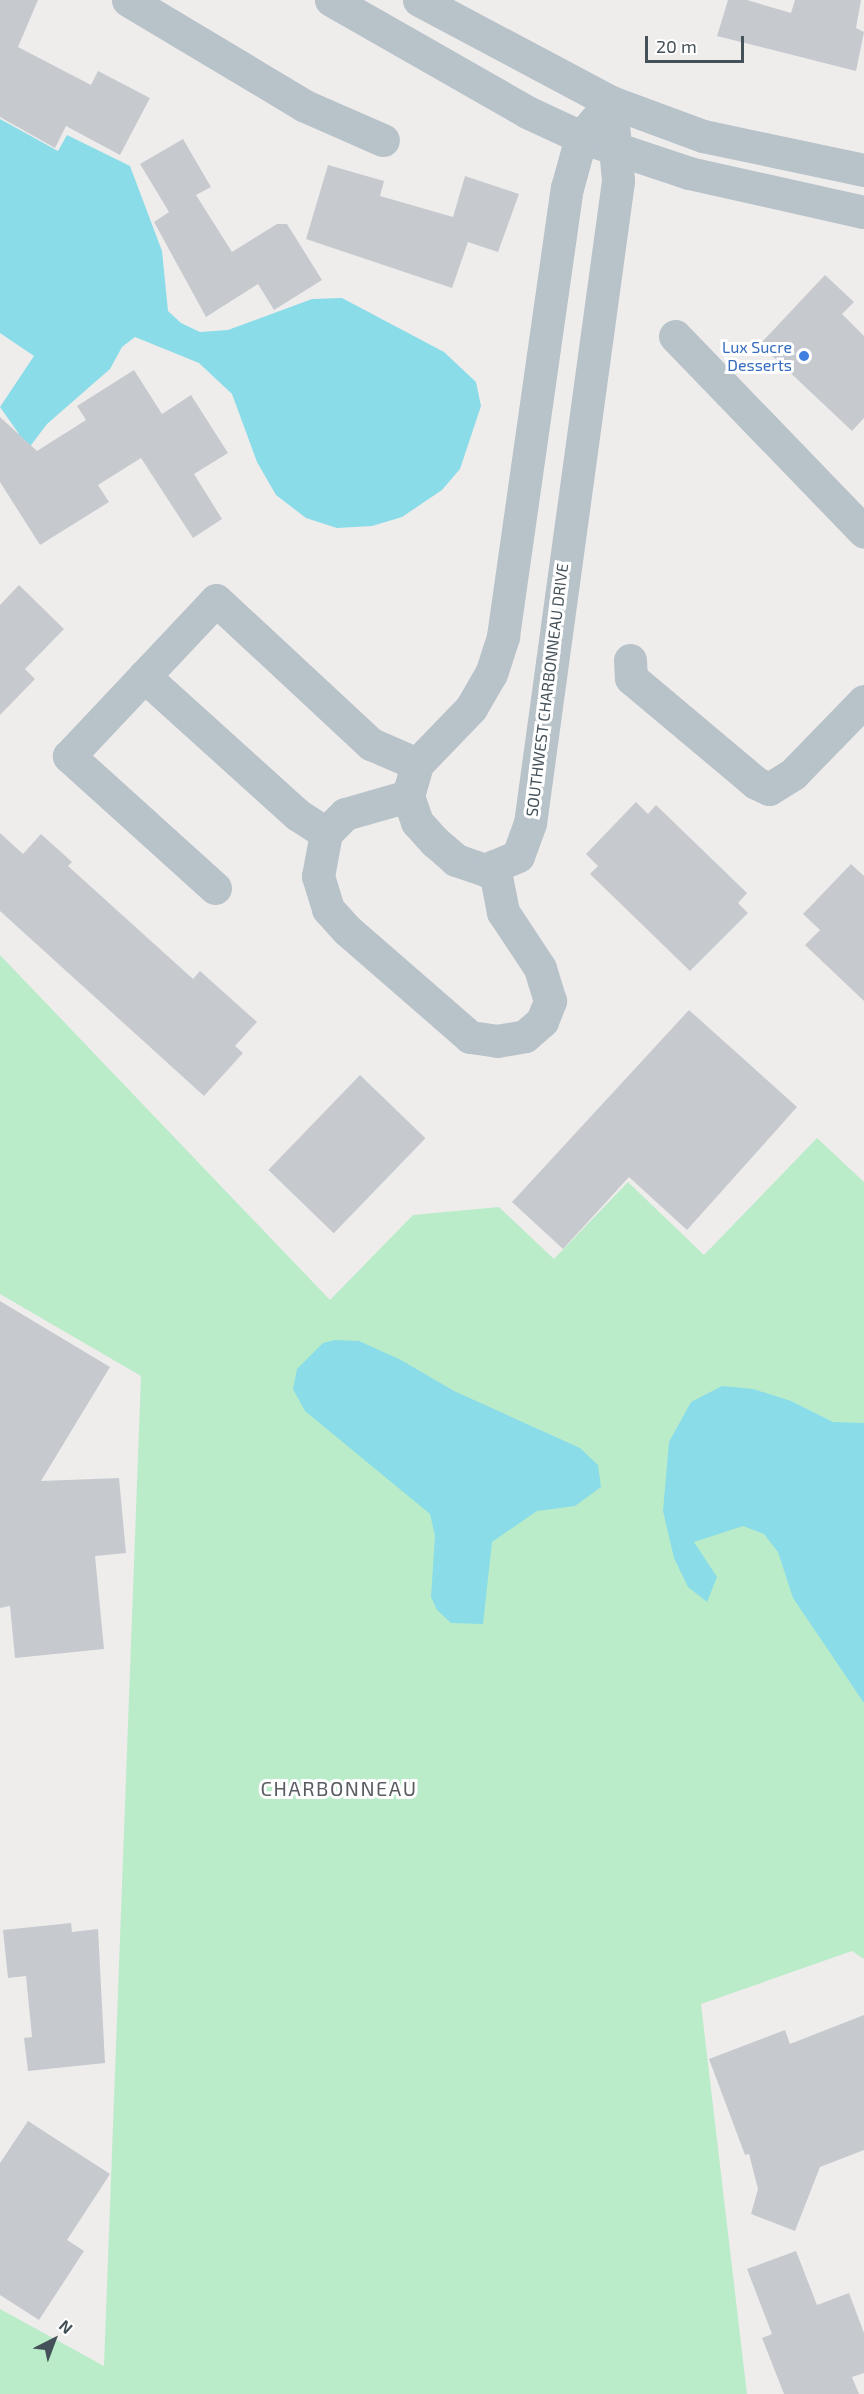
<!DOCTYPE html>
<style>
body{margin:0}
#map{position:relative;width:864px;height:2394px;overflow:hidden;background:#efecec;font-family:"Exo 2",sans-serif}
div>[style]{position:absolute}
.green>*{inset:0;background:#bbecca}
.water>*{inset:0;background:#89dce8}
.building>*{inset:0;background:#c6cacf;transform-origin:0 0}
.minor>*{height:33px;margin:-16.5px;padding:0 16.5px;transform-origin:16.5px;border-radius:16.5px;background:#b8c2c9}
.dots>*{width:16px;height:16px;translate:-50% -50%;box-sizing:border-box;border:3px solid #fff;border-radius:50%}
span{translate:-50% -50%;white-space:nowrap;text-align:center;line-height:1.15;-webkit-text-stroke:6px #fff;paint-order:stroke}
.shop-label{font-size:16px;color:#366cbe}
.right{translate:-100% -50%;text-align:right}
.street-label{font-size:16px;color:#455159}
.quarter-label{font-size:20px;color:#595d61;letter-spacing:1.5px}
.north{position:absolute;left:24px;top:2310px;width:60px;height:60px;-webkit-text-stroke:4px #fff;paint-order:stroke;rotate:42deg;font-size:16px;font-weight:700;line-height:24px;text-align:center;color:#455159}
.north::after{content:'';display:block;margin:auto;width:21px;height:27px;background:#455159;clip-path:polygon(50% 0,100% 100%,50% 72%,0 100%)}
.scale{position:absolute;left:645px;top:36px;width:99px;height:27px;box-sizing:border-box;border:3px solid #455159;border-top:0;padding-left:8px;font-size:18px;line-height:21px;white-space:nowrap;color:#455159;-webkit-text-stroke:4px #fff;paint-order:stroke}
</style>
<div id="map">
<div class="green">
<div style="clip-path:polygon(0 955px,330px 1300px,413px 1215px,499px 1207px,554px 1259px,628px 1182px,704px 1255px,817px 1138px,864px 1182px,864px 1959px,852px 1951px,701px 2004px,747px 2394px,0 2394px,0 2309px,104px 2366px,141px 1376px,0 1294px)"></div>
</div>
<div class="water">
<div style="clip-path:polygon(0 119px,58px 151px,67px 135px,130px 166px,162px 251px,168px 311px,181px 323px,200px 332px,228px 330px,312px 299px,342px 298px,444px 352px,476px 382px,481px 406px,460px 469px,442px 490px,402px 517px,372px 526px,337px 528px,306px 518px,276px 495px,257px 462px,232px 394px,199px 363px,135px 337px,122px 347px,110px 369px,47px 424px,22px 457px,0 453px,19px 434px,0 407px,34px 356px,0 333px)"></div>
<div style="clip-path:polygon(335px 1340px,359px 1341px,401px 1360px,454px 1391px,580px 1448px,598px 1465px,601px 1487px,575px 1506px,537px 1511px,492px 1542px,483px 1624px,451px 1623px,437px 1610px,431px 1597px,435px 1536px,430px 1514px,305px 1411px,293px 1389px,297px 1369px,323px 1343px)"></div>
<div style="clip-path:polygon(722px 1386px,753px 1389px,791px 1401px,833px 1422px,864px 1423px,864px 1703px,793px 1598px,778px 1552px,764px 1534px,743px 1526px,694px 1542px,717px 1577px,707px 1602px,688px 1587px,674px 1558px,663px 1511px,669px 1442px,691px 1402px)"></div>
</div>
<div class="building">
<div style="clip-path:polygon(0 0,38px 0,18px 47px,91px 85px,98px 71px,150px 98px,120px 155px,66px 126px,55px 148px,0 117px)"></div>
<div style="clip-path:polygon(728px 0,747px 0,791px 13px,795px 0,861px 0,856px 28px,864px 32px,856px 71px,717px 36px)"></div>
<div style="clip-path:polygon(183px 139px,211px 187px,196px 195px,232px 252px,277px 224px,287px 224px,322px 280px,274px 310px,258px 284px,206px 317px,154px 222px,169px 212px,140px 164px)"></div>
<div style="clip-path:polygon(328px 165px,384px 181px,380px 196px,453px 217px,465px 176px,519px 194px,498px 252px,468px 242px,452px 288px,306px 239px)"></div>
<div style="clip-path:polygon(825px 275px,854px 302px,842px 314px,864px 336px,864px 418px,852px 431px,760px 344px)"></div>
<div style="clip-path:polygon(134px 370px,162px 414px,191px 395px,228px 453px,194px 474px,222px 519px,193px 538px,141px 458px,98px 485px,109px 502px,40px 545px,0 482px,0 417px,37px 451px,86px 420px,77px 406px)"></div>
<div style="clip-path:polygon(19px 585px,64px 629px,25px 669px,35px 679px,0 715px,0 605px)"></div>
<div style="clip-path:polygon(636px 802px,648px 814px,656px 805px,747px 893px,738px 903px,748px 913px,690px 971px,590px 874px,598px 866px,586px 854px)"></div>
<div style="clip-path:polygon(0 833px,23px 854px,41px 834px,72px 862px,68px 866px,193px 979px,200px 971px,257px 1022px,235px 1046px,243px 1053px,204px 1096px,0 911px)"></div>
<div style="clip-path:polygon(851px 864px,864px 876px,864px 1001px,805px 945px,820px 930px,803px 914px)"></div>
<div style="clip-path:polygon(689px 1010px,797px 1107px,687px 1230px,629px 1177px,563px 1249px,512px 1202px)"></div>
<div style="left:360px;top:1075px;width:91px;height:132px;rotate:44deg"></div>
<div style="clip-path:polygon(0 1301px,110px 1367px,41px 1481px,119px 1478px,126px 1553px,95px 1556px,104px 1649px,15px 1658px,10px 1606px,0 1608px)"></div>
<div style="clip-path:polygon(71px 1923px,72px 1932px,98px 1929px,105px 2063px,28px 2071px,24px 2038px,32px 2037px,26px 1976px,8px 1978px,3px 1930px)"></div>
<div style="clip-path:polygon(864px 2015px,864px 2150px,820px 2167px,795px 2231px,751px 2214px,758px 2189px,749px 2154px,745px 2155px,709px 2059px,785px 2030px,790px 2044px)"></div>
<div style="clip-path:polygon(28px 2121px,110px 2174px,67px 2240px,84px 2251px,39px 2320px,0 2295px,0 2163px)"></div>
<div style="clip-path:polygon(796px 2251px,817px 2305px,849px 2293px,864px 2333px,864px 2373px,852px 2377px,859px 2394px,784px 2394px,762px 2338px,772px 2334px,747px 2269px)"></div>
</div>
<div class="minor">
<div style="left:128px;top:0;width:206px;rotate:30.9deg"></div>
<div style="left:305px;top:106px;width:85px;rotate:23.6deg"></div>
<div style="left:331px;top:0;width:226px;rotate:29.7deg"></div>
<div style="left:527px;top:112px;width:60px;rotate:24.8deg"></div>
<div style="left:581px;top:137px;width:114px;rotate:18.4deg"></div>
<div style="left:689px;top:173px;width:179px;rotate:12.6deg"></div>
<div style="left:419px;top:0;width:217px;rotate:28deg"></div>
<div style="left:611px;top:102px;width:98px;rotate:20.3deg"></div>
<div style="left:703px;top:136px;width:165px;rotate:11.9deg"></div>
<div style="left:611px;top:102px;width:79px;rotate:84.9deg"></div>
<div style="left:618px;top:181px;width:648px;rotate:97.8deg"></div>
<div style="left:530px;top:823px;width:35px;rotate:110deg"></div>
<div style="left:518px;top:856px;width:36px;rotate:157deg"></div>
<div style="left:485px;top:870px;width:31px;rotate:-161deg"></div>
<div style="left:456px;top:860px;width:28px;rotate:-139deg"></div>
<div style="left:435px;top:842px;width:27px;rotate:-132deg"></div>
<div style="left:417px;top:822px;width:28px;rotate:-109deg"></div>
<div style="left:408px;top:796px;width:33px;rotate:-74deg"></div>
<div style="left:417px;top:764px;width:78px;rotate:-46deg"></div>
<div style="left:471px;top:708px;width:39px;rotate:-60deg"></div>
<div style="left:491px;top:674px;width:40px;rotate:-72deg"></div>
<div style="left:503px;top:636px;width:453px;rotate:-81.9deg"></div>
<div style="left:567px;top:188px;width:53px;rotate:-74.6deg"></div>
<div style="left:581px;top:137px;width:46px;rotate:-49.4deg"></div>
<div style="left:675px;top:336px;width:272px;rotate:46deg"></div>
<div style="left:630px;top:660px;width:18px;rotate:87deg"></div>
<div style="left:631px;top:678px;width:163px;rotate:40deg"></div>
<div style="left:756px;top:783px;width:14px;rotate:25deg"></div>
<div style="left:769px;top:789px;width:28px;rotate:-32deg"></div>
<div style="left:793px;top:774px;width:102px;rotate:-45.8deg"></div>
<div style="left:144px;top:676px;width:207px;rotate:42.1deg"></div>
<div style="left:298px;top:815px;width:33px;rotate:33deg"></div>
<div style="left:326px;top:833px;width:44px;rotate:100.5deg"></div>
<div style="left:318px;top:876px;width:34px;rotate:73deg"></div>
<div style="left:328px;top:909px;width:28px;rotate:48deg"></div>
<div style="left:347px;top:930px;width:163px;rotate:41deg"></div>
<div style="left:470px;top:1037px;width:27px;rotate:8deg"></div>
<div style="left:497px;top:1041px;width:28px;rotate:-10deg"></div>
<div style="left:525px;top:1036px;width:23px;rotate:-41deg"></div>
<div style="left:542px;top:1021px;width:22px;rotate:-68deg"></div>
<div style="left:550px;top:1001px;width:34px;rotate:-107deg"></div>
<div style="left:540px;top:968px;width:67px;rotate:-123.5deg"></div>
<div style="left:503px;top:912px;width:47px;rotate:-101.1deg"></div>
<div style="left:326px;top:833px;width:27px;rotate:-45deg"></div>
<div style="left:345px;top:814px;width:66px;rotate:-15.9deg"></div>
<div style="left:215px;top:888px;width:197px;rotate:-137.9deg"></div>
<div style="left:69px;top:756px;width:214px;rotate:-46.7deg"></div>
<div style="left:216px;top:600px;width:212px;rotate:42.9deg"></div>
<div style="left:371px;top:744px;width:50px;rotate:23.5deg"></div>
</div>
<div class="dots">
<div style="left:804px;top:356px;background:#3f7fe0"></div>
</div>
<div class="shop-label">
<span class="right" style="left:792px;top:356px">Lux Sucre<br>Desserts</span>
</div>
<div class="street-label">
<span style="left:547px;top:690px;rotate:-83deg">SOUTHWEST CHARBONNEAU DRIVE</span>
</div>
<div class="quarter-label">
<span style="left:339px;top:1788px">CHARBONNEAU</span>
</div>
<div class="north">N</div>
<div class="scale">20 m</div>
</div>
